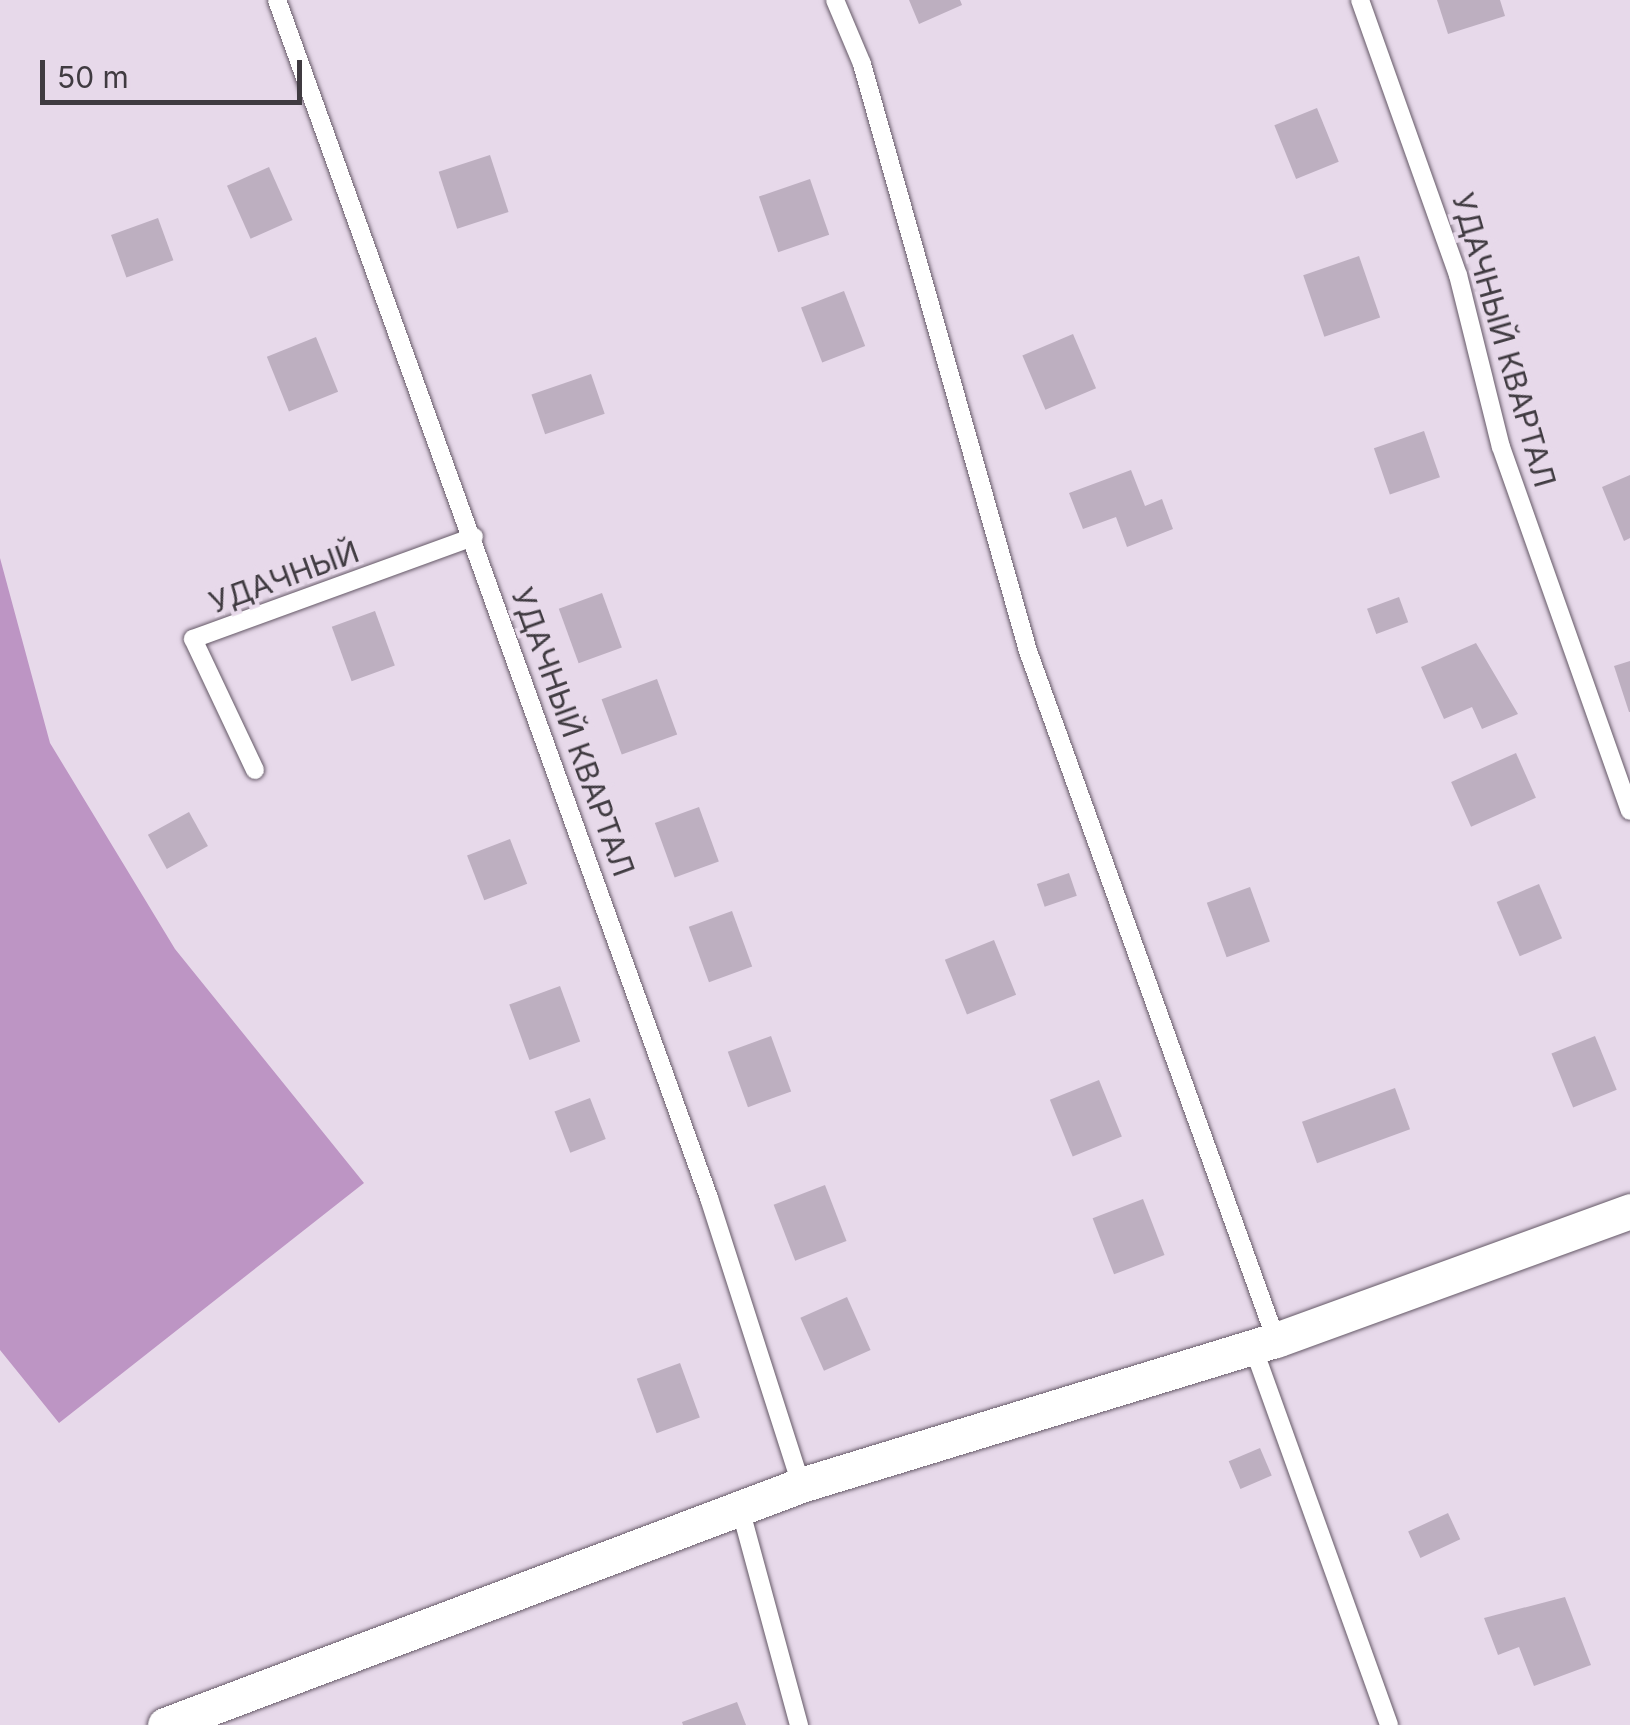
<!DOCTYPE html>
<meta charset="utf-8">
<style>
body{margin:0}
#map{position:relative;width:1630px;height:1725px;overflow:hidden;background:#e7d9ea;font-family:Inter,sans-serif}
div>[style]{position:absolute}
.forest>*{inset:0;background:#bd95c4}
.building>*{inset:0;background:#bdafc0;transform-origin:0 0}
.roads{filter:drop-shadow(0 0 2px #655967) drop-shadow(0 0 2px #655967)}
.service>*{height:18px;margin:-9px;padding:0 9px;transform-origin:9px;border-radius:9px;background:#fff}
.minor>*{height:35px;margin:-17.5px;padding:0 17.5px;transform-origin:17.5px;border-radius:17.5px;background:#fff}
span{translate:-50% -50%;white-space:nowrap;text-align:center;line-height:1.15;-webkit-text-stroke:8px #e7d9ea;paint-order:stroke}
.street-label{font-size:30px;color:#403b41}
.scale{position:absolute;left:40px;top:60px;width:262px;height:45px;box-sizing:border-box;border:5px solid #403b41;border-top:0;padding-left:12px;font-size:30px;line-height:35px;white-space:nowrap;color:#403b41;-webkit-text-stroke:8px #e7d9ea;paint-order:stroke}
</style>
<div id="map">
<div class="forest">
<div style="clip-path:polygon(0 558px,50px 743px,175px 949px,364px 1183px,59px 1423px,0 1350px)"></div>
</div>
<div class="building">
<div style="clip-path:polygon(909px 0,960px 0,962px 5px,919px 24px)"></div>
<div style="clip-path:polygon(1437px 0,1500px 0,1505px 16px,1448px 34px)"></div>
<div style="left:1317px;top:108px;width:58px;height:46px;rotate:68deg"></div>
<div style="left:490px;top:155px;width:60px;height:54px;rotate:72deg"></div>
<div style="left:269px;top:167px;width:58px;height:46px;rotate:66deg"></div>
<div style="left:810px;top:179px;width:59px;height:54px;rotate:71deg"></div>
<div style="left:158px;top:218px;width:45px;height:50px;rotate:70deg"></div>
<div style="left:1359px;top:256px;width:65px;height:59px;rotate:71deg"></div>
<div style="left:844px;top:291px;width:59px;height:46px;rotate:69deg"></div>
<div style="left:1073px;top:334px;width:59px;height:55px;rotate:67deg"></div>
<div style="left:316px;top:337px;width:59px;height:53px;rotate:68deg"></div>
<div style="left:591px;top:374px;width:42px;height:63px;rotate:71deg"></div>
<div style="left:1424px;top:431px;width:49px;height:53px;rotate:71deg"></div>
<div style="clip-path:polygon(1131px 470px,1145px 506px,1162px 499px,1173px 529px,1127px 547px,1116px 517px,1083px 529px,1069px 493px)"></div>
<div style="clip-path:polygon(1630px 475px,1630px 538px,1624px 541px,1602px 487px)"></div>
<div style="left:602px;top:593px;width:58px;height:46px;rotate:70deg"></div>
<div style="left:1399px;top:597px;width:27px;height:34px;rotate:70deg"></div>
<div style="left:375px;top:611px;width:58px;height:46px;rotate:70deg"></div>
<div style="clip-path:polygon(1476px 643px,1518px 714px,1482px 729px,1472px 707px,1444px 719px,1421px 667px)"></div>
<div style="clip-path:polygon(1630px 661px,1630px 712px,1629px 712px,1614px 666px)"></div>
<div style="left:657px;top:679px;width:59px;height:59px;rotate:70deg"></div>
<div style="left:1516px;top:753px;width:49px;height:71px;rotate:66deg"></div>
<div style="left:699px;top:807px;width:58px;height:47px;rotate:70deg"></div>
<div style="left:189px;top:812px;width:39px;height:47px;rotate:61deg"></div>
<div style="left:510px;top:839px;width:48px;height:46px;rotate:69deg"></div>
<div style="left:1069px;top:873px;width:24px;height:34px;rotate:71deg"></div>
<div style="left:1539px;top:884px;width:59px;height:46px;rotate:67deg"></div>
<div style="left:1250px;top:887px;width:58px;height:46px;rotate:70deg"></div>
<div style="left:732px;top:911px;width:59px;height:46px;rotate:70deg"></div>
<div style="left:994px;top:940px;width:59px;height:53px;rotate:68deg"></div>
<div style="left:560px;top:986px;width:59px;height:54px;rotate:70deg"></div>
<div style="left:771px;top:1036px;width:59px;height:46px;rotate:70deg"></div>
<div style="left:1595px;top:1036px;width:58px;height:47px;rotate:68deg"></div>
<div style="left:1099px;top:1080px;width:61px;height:53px;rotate:68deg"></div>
<div style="left:1395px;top:1088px;width:44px;height:99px;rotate:70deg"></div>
<div style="left:590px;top:1098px;width:44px;height:38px;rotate:69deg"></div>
<div style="left:825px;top:1185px;width:60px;height:55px;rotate:69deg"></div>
<div style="left:1143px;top:1199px;width:60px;height:54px;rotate:69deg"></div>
<div style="left:847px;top:1297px;width:58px;height:51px;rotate:66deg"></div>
<div style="left:680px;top:1363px;width:58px;height:46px;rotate:70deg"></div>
<div style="left:1260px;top:1448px;width:30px;height:34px;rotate:67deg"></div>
<div style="left:1448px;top:1513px;width:29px;height:44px;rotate:65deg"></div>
<div style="clip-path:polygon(1565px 1597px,1591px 1665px,1534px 1686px,1519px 1647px,1498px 1655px,1484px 1618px)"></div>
<div style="clip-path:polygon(737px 1702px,746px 1725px,683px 1725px,682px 1722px)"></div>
</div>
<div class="roads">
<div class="service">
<div style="left:277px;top:0;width:1274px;rotate:70.17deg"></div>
<div style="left:709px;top:1198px;width:301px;rotate:72.2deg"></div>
<div style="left:835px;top:0;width:69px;rotate:67.1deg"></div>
<div style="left:862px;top:64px;width:610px;rotate:74.21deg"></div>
<div style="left:1028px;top:651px;width:732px;rotate:70.2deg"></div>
<div style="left:1360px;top:0;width:292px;rotate:70.4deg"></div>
<div style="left:1458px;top:275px;width:177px;rotate:76deg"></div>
<div style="left:1501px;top:447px;width:386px;rotate:70.5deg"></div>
<div style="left:255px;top:770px;width:145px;rotate:-115.3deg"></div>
<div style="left:193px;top:639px;width:299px;rotate:-20deg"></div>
<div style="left:1253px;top:1347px;width:402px;rotate:70.2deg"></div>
<div style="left:740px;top:1508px;width:225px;rotate:74.8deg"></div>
</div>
<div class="minor">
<div style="left:165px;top:1725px;width:680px;rotate:-20.67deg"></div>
<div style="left:801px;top:1485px;width:497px;rotate:-17deg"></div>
<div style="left:1276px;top:1340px;width:377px;rotate:-20deg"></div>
</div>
</div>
<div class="street-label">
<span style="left:1504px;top:340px;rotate:74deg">УДАЧНЫЙ КВАРТАЛ</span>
<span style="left:284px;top:577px;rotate:-20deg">УДАЧНЫЙ</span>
<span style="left:573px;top:732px;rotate:70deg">УДАЧНЫЙ КВАРТАЛ</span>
</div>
<div class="scale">50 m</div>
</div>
